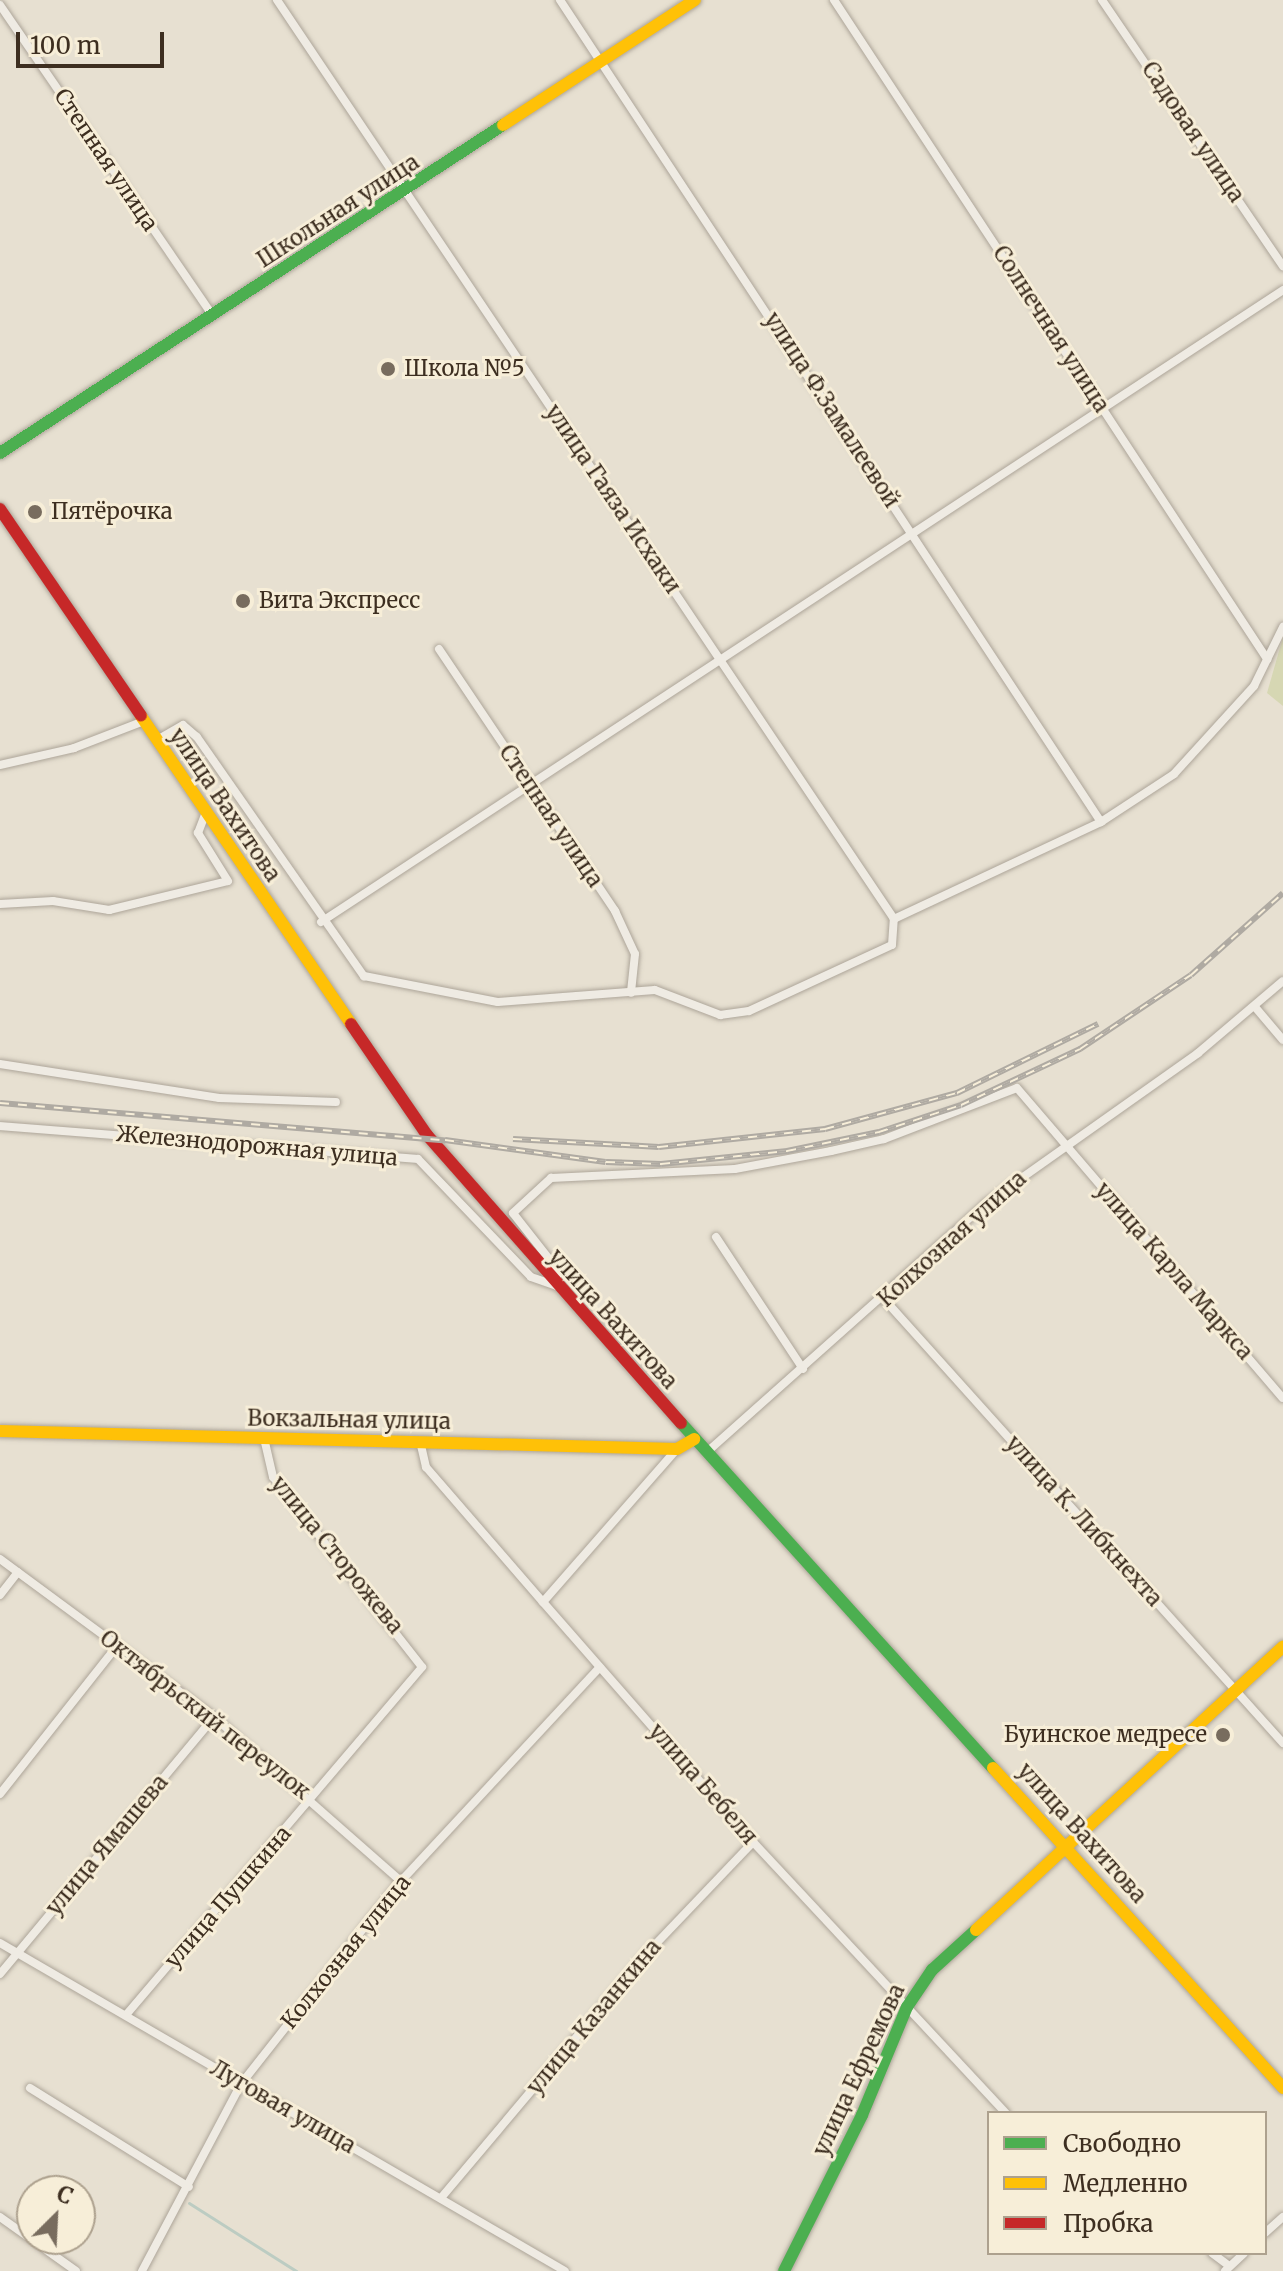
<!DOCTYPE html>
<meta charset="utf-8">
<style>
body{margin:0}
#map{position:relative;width:1283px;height:2271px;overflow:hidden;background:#e7e0d1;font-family:Merriweather,serif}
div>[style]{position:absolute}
.green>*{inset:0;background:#d6d7b3}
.stream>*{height:3px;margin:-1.5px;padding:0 1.5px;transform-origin:1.5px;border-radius:1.5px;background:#bcccc2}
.roads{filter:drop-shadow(0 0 2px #ada599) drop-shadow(0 0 2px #ada599)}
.street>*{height:8px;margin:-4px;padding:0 4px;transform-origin:4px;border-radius:4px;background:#efebe3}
.fast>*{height:12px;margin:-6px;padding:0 6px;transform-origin:6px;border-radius:6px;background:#4caf50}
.slow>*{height:12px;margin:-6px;padding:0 6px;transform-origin:6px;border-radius:6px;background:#ffc107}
.jam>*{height:12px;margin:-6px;padding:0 6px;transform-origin:6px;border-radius:6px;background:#c62828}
.rail>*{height:6px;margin-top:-3px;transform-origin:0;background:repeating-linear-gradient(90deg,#f7eed8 0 9px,#afaaa2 0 18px);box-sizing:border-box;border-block:2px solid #afaaa2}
.dots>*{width:22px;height:22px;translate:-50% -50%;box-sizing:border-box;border:4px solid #f7eed8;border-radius:50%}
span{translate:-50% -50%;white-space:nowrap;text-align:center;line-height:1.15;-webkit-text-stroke:6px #f7eed8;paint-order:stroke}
.street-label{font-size:22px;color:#3d2e20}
.poi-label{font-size:22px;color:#3d2e20}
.left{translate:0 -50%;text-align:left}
.right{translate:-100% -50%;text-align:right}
.legend{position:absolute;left:987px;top:2111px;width:280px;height:144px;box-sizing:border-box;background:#f7eed8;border:2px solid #ada18e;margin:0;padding:10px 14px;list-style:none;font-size:24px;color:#3d2e20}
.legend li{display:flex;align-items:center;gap:16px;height:40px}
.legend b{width:40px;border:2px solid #ada18e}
.north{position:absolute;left:16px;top:2175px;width:80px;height:80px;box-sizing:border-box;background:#f7eed8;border:2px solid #ada18e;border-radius:50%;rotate:24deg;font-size:22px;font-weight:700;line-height:32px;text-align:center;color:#3d2e20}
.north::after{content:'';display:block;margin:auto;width:28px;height:36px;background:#786c5e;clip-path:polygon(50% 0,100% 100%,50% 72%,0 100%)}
.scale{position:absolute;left:16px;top:32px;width:148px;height:36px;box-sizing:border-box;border:4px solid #3d2e20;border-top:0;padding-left:10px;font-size:24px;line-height:28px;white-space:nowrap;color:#3d2e20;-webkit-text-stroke:6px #f7eed8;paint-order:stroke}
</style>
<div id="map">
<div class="green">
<div style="clip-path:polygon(1283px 637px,1283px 706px,1267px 693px)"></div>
</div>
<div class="stream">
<div style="left:189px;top:2203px;width:127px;rotate:32.4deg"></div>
</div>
<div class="roads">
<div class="street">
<div style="left:277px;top:0;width:1107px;rotate:56.12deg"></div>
<div style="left:560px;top:0;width:984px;rotate:56.65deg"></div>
<div style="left:834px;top:0;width:789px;rotate:56.69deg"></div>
<div style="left:1102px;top:0;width:322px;rotate:55.8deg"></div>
<div style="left:0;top:5px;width:376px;rotate:55.6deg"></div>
<div style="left:439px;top:649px;width:316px;rotate:56.1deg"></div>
<div style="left:615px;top:911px;width:47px;rotate:65.1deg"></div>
<div style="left:635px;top:954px;width:39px;rotate:96deg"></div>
<div style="left:157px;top:740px;width:30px;rotate:-30deg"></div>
<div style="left:183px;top:725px;width:18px;rotate:41deg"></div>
<div style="left:197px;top:737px;width:292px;rotate:55.1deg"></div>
<div style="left:364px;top:976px;width:136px;rotate:11deg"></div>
<div style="left:498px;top:1002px;width:157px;rotate:-4.4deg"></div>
<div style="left:655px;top:990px;width:70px;rotate:21deg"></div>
<div style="left:720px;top:1015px;width:29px;rotate:-8deg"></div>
<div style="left:749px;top:1011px;width:157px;rotate:-24.8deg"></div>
<div style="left:892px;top:945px;width:26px;rotate:-86deg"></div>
<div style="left:894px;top:919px;width:229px;rotate:-25.1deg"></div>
<div style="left:1101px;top:822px;width:87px;rotate:-33.3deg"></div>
<div style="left:1174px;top:774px;width:119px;rotate:-47.7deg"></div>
<div style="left:1254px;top:686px;width:66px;rotate:-63.8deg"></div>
<div style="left:0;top:765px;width:76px;rotate:-12.9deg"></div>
<div style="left:74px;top:748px;width:75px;rotate:-21.1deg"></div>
<div style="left:0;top:904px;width:53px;rotate:-3.2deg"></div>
<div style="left:53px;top:901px;width:57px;rotate:9.1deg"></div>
<div style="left:109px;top:910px;width:122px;rotate:-13.7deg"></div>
<div style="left:228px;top:881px;width:57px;rotate:-122deg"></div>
<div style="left:198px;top:833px;width:22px;rotate:-69deg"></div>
<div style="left:321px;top:922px;width:1151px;rotate:-33.3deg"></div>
<div style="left:1255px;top:1007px;width:43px;rotate:49.7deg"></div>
<div style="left:0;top:1064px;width:222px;rotate:8.8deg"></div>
<div style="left:219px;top:1098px;width:117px;rotate:2deg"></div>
<div style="left:0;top:1126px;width:419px;rotate:4.5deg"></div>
<div style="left:418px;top:1159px;width:163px;rotate:46.2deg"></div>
<div style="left:531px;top:1277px;width:28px;rotate:19deg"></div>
<div style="left:557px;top:1286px;width:17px;rotate:-90deg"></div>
<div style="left:557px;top:1269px;width:71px;rotate:-128.2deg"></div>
<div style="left:513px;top:1213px;width:52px;rotate:-42.6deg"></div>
<div style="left:551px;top:1178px;width:184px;rotate:-2.8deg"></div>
<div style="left:735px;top:1169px;width:98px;rotate:-10.6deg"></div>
<div style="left:831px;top:1151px;width:54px;rotate:-12.8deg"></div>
<div style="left:884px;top:1139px;width:142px;rotate:-21deg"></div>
<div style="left:1017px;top:1088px;width:408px;rotate:49.4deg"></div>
<div style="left:716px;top:1237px;width:158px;rotate:56.6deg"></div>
<div style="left:884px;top:1299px;width:597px;rotate:48.06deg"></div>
<div style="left:420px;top:1441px;width:27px;rotate:77deg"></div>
<div style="left:426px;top:1467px;width:179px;rotate:49.1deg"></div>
<div style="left:543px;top:1602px;width:319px;rotate:48.8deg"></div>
<div style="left:753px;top:1842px;width:371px;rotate:47deg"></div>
<div style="left:707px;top:1452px;width:373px;rotate:-41.7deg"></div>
<div style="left:985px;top:1204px;width:261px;rotate:-35.3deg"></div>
<div style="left:1198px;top:1053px;width:111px;rotate:-40.3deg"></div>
<div style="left:0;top:1559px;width:266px;rotate:36.4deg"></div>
<div style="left:214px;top:1717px;width:249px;rotate:41.3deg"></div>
<div style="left:0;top:1595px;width:29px;rotate:-52deg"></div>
<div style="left:543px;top:1602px;width:203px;rotate:-48.8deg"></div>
<div style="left:0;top:1794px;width:189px;rotate:-51.7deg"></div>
<div style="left:0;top:1943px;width:653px;rotate:30.14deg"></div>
<div style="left:0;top:1974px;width:334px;rotate:-50.2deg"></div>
<div style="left:126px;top:2015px;width:457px;rotate:-49.6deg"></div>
<div style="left:422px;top:1667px;width:241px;rotate:-128.1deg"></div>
<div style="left:273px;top:1477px;width:40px;rotate:-103deg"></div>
<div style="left:30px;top:2088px;width:187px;rotate:31.9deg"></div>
<div style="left:441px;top:2198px;width:322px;rotate:-49.9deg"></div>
<div style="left:648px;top:1952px;width:152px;rotate:-46.3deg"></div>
<div style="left:0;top:2217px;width:93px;rotate:35.4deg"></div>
<div style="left:1265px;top:2233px;width:24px;rotate:-42deg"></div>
<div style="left:1212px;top:2253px;width:21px;rotate:37deg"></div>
<div style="left:142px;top:2271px;width:212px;rotate:-62.1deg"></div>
<div style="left:241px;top:2084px;width:258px;rotate:-51.8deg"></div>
<div style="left:401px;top:1881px;width:292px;rotate:-47.1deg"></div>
<div style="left:1225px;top:2271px;width:26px;rotate:-43deg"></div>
</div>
<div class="fast">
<div style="left:0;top:453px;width:600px;rotate:-33.11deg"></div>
<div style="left:681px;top:1423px;width:465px;rotate:47.9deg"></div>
<div style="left:784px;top:2271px;width:174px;rotate:-63.4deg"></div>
<div style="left:862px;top:2115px;width:117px;rotate:-67.4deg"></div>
<div style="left:907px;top:2007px;width:45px;rotate:-56deg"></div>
<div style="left:932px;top:1970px;width:59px;rotate:-42.3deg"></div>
</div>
<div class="slow">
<div style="left:503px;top:125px;width:229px;rotate:-33.1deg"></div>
<div style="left:141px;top:716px;width:373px;rotate:55.7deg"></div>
<div style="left:0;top:1431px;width:677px;rotate:1.52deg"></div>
<div style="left:677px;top:1449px;width:20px;rotate:-30deg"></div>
<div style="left:993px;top:1768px;width:432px;rotate:47.8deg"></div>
<div style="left:976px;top:1930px;width:418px;rotate:-42.7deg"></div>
</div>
<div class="jam">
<div style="left:0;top:509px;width:250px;rotate:55.7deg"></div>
<div style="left:351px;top:1024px;width:135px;rotate:55.6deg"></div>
<div style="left:427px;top:1135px;width:384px;rotate:48.6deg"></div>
</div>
</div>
<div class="rail">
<div style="left:0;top:1103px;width:447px;rotate:4.8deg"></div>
<div style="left:445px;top:1140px;width:162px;rotate:7.8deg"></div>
<div style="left:606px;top:1162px;width:55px;rotate:2.1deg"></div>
<div style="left:661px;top:1164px;width:127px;rotate:-5.9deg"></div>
<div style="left:787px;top:1151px;width:94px;rotate:-11.7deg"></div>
<div style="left:879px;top:1132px;width:86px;rotate:-18.2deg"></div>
<div style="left:961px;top:1105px;width:132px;rotate:-25.2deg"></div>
<div style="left:1080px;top:1049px;width:133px;rotate:-33.7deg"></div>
<div style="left:1191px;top:975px;width:123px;rotate:-41.7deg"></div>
<div style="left:513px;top:1139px;width:146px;rotate:3.1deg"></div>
<div style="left:659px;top:1147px;width:167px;rotate:-6.2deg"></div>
<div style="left:825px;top:1129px;width:137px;rotate:-15.3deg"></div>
<div style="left:957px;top:1093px;width:157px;rotate:-26.1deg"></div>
</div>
<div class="dots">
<div style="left:388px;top:369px;background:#786c5e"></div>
<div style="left:35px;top:512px;background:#786c5e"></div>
<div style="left:243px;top:601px;background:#786c5e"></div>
<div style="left:1223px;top:1735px;background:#786c5e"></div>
</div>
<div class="street-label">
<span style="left:1193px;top:132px;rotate:56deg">Садовая улица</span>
<span style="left:106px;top:160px;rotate:56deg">Степная улица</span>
<span style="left:338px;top:211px;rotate:-33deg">Школьная улица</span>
<span style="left:1051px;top:329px;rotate:57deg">Солнечная улица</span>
<span style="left:832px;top:410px;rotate:57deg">улица Ф.Замалеевой</span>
<span style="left:613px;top:499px;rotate:56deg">улица Гаяза Исхаки</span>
<span style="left:225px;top:805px;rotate:56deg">улица Вахитова</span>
<span style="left:551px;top:816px;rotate:56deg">Степная улица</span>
<span style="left:257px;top:1146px;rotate:5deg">Железнодорожная улица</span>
<span style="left:952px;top:1239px;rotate:-42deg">Колхозная улица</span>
<span style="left:1174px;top:1271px;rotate:49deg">улица Карла Маркса</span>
<span style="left:613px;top:1319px;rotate:48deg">улица Вахитова</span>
<span style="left:349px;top:1420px;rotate:1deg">Вокзальная улица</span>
<span style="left:1084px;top:1521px;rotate:48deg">улица К. Либкнехта</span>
<span style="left:337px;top:1555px;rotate:51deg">улица Сторожева</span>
<span style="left:205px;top:1715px;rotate:38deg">Октябрьский переулок</span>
<span style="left:703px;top:1784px;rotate:49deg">улица Бебеля</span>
<span style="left:1082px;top:1833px;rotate:48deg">улица Вахитова</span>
<span style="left:107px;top:1845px;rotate:-50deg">улица Ямашева</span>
<span style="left:228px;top:1897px;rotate:-49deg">улица Пушкина</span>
<span style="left:346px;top:1952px;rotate:-51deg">Колхозная улица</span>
<span style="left:594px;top:2017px;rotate:-50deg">улица Казанкина</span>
<span style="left:859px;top:2070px;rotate:-65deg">улица Ефремова</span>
<span style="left:283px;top:2107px;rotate:30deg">Луговая улица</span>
</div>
<div class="poi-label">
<span class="left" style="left:404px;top:369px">Школа №5</span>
<span class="left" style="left:51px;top:512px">Пятёрочка</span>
<span class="left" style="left:259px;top:601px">Вита Экспресс</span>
<span class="right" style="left:1207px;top:1735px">Буинское медресе</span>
</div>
<ul class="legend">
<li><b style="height:10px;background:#4caf50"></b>Свободно</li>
<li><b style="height:10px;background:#ffc107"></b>Медленно</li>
<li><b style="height:10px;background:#c62828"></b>Пробка</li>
</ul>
<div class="north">С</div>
<div class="scale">100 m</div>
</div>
